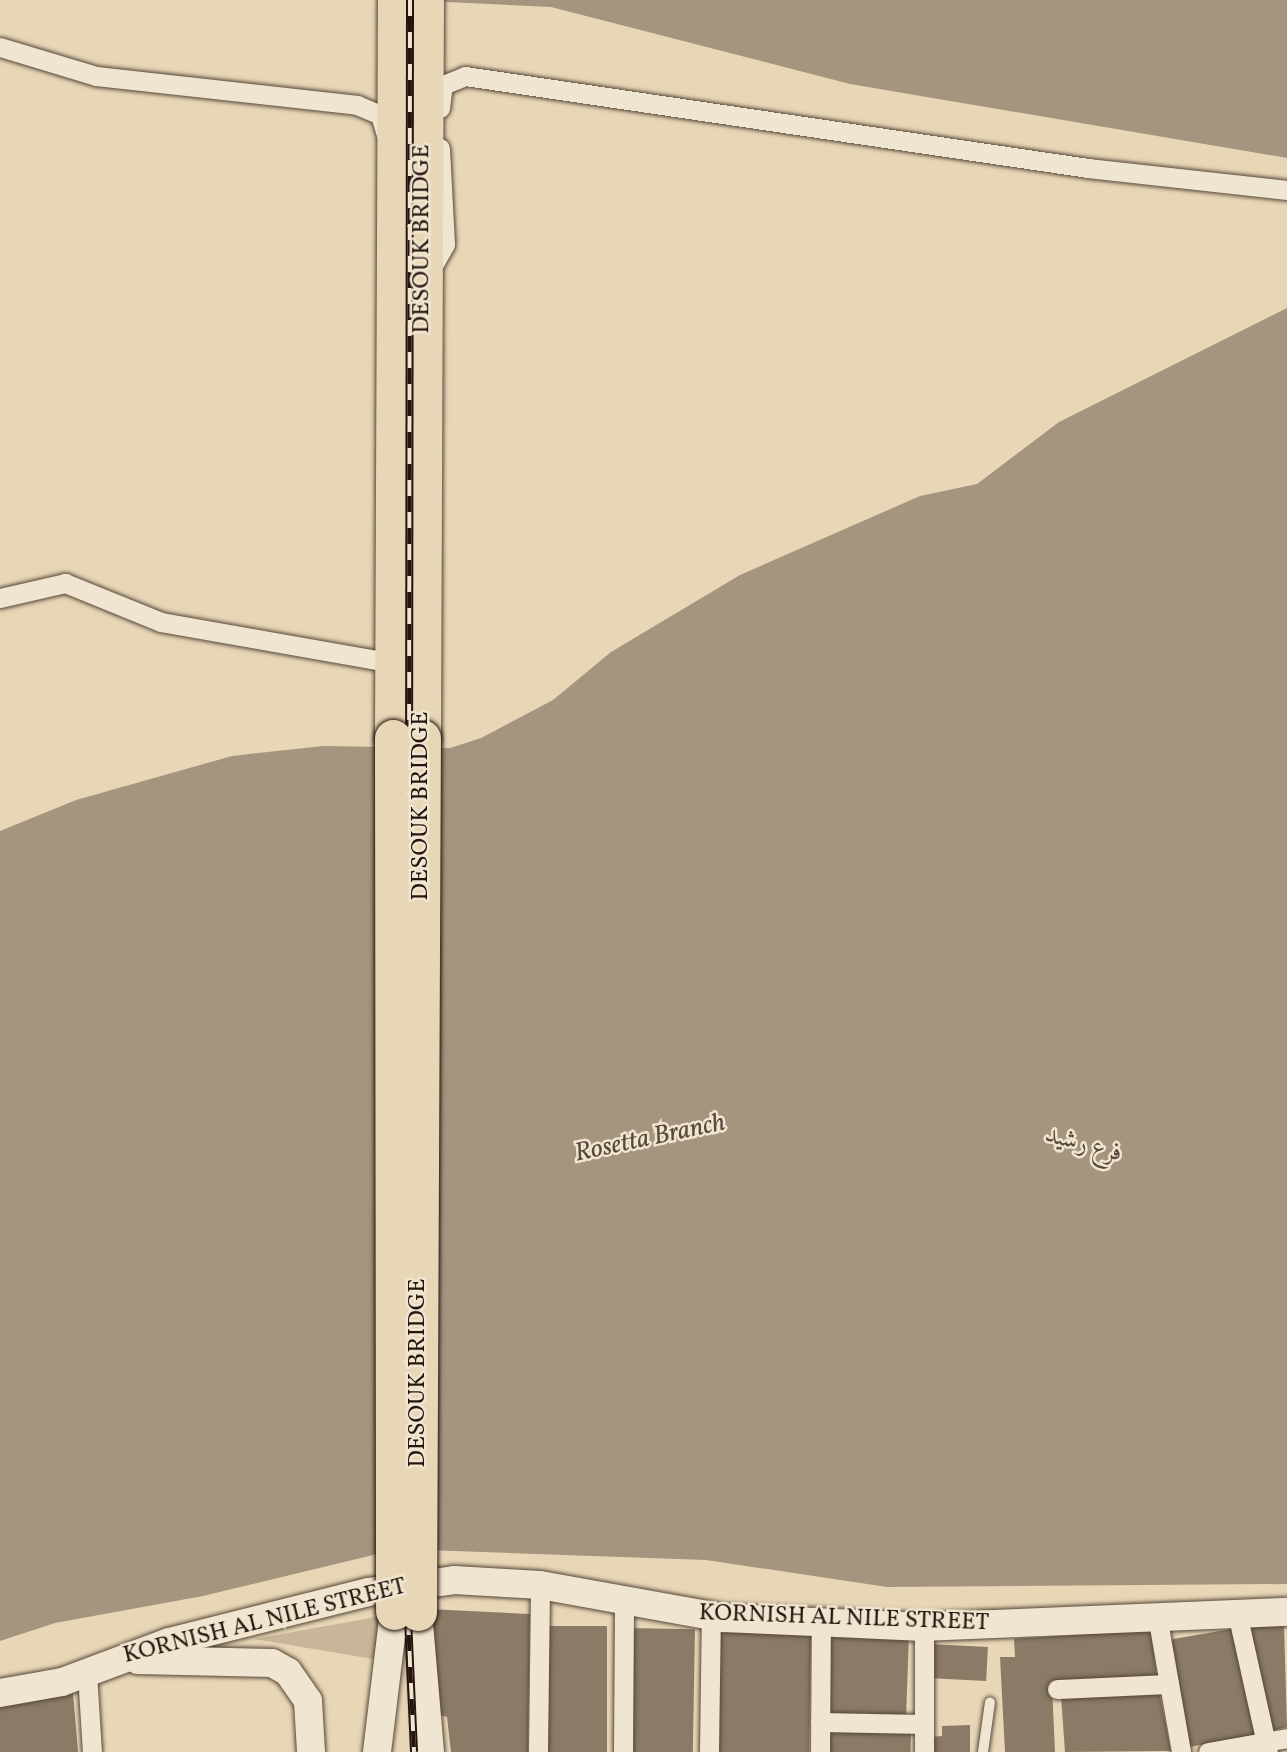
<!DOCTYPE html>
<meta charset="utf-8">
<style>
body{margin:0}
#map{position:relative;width:1287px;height:1752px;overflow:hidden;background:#e8d7b7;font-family:Vollkorn,Amiri,serif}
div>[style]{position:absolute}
.green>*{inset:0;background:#c7b69a}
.water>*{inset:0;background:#a5957e}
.building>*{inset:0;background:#8a7a66;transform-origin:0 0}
.roads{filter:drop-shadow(0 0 2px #554638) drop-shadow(0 0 2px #554638)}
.lane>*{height:10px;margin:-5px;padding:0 5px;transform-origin:5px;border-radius:5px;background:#f0e5d0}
.street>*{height:19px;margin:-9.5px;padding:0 9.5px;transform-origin:9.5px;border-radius:9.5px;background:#f0e5d0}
.secondary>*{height:28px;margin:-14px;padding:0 14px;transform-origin:14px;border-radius:14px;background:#f0e5d0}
.highway>*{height:37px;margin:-18.5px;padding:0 18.5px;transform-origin:18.5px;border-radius:18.5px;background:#e8d7b7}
.rail>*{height:8px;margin-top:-4px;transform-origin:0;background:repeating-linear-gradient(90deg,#f0e5d0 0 16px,#24150e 0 32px);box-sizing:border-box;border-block:2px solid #24150e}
.bridges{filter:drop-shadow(0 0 2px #24150e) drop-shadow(0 0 2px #24150e)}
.highway-bridge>*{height:37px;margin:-18.5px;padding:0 18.5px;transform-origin:18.5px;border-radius:18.5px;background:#e8d7b7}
span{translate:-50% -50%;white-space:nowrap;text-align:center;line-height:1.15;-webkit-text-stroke:5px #f0e5d0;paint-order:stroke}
.street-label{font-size:24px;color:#24150e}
.water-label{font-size:26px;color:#58483b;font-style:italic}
</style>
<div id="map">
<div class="green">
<div style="clip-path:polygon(387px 1615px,379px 1660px,254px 1639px)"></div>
</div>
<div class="water">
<div style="clip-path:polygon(405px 0,1287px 0,1287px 158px,850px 84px,551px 7px)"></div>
<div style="clip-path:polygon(1287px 308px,1287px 1584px,887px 1587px,706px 1560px,398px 1549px,203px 1596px,55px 1623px,0 1641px,0 831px,76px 800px,232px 756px,323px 746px,450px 748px,481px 738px,553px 700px,611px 652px,740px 575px,920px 496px,977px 484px,1059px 422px)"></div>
</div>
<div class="building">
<div style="clip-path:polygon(428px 1609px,530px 1614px,528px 1752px,451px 1752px,447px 1717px,436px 1714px)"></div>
<div style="clip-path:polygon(1284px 1625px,1287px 1727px,1269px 1731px,1249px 1628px)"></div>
<div style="left:542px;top:1626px;width:65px;height:126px"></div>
<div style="left:626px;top:1628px;width:69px;height:124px;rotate:1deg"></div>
<div style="clip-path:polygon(1231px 1629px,1259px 1734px,1184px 1748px,1168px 1640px)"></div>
<div style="clip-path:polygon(1151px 1630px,1157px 1678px,1052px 1686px,1055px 1752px,1005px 1752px,1000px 1657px,1015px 1657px,1014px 1639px)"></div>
<div style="left:716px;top:1631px;width:95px;height:121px;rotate:1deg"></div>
<div style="left:823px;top:1632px;width:86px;height:82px;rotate:2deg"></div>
<div style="left:929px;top:1644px;width:59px;height:34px;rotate:3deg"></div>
<div style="clip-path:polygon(1159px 1691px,1171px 1751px,1065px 1752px,1061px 1696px)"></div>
<div style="clip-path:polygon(73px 1693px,78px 1752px,0 1752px,0 1704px)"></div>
<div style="clip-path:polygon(970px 1725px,970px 1752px,931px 1752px,931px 1737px,942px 1736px,942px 1726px)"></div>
<div style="left:823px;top:1727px;width:88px;height:25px;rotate:1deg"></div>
</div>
<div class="roads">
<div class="lane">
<div style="left:983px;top:1752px;width:50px;rotate:-82deg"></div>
</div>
<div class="street">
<div style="left:0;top:47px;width:100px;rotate:16.8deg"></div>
<div style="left:96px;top:76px;width:263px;rotate:6.3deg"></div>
<div style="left:357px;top:105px;width:25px;rotate:23deg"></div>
<div style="left:380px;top:115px;width:21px;rotate:73deg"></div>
<div style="left:440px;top:108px;width:23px;rotate:-83deg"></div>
<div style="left:443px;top:85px;width:24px;rotate:-22deg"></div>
<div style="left:465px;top:76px;width:630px;rotate:8.4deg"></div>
<div style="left:1088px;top:168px;width:200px;rotate:6.3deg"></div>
<div style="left:428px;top:274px;width:34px;rotate:-60deg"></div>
<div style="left:445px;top:244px;width:96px;rotate:-93deg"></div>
<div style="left:0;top:598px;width:67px;rotate:-13deg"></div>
<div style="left:65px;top:583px;width:104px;rotate:22.1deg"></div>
<div style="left:161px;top:622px;width:236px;rotate:10deg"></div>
<div style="left:1238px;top:1617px;width:138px;rotate:77.5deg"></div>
<div style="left:1158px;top:1621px;width:133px;rotate:80deg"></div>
<div style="left:87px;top:1673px;width:79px;rotate:86.4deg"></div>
<div style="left:1057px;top:1689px;width:112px;rotate:-2.6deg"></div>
<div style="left:820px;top:1722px;width:104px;rotate:1.1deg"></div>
<div style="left:538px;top:1752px;width:167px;rotate:-89.3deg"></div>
<div style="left:623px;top:1752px;width:151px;rotate:-89.6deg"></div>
<div style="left:709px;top:1752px;width:135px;rotate:-89.2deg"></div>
<div style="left:820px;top:1752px;width:129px;rotate:-89.6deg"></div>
<div style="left:924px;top:1752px;width:125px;rotate:-90deg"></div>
<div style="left:1208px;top:1752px;width:80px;rotate:-10deg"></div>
</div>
<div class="secondary">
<div style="left:418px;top:1612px;width:141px;rotate:85.1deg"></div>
<div style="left:138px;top:1660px;width:134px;rotate:1.3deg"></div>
<div style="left:272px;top:1663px;width:18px;rotate:29deg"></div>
<div style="left:288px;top:1672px;width:35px;rotate:55deg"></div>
<div style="left:308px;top:1701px;width:51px;rotate:86.6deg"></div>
<div style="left:0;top:1693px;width:63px;rotate:-10.1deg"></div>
<div style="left:62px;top:1682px;width:114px;rotate:-20.5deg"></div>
<div style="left:169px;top:1642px;width:205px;rotate:-14.1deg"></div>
<div style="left:368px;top:1592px;width:87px;rotate:-7.9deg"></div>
<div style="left:454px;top:1580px;width:86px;rotate:3.3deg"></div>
<div style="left:540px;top:1585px;width:187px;rotate:10.2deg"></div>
<div style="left:724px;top:1618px;width:200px;rotate:2.6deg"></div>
<div style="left:924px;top:1627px;width:363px;rotate:-2.4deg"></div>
<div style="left:377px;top:1752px;width:142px;rotate:-83.1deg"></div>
</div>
<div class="highway">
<div style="left:393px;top:738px;width:738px;rotate:-89.77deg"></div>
<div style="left:422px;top:738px;width:738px;rotate:-89.77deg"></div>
</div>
</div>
<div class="rail">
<div style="left:410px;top:0;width:1619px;rotate:90.07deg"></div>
<div style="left:408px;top:1619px;width:133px;rotate:87.4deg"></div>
</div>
<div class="bridges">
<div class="highway-bridge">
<div style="left:393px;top:738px;width:873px;rotate:89.93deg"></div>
<div style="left:418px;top:1612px;width:874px;rotate:-89.74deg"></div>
</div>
</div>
<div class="street-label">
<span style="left:423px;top:239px;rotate:-90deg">DESOUK BRIDGE</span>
<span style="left:422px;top:806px;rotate:-90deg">DESOUK BRIDGE</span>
<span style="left:419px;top:1373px;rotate:-90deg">DESOUK BRIDGE</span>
<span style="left:844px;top:1619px;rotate:2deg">KORNISH AL NILE STREET</span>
<span style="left:265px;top:1622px;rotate:-14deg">KORNISH AL NILE STREET</span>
</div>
<div class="water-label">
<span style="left:650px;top:1139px;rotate:-12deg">Rosetta Branch</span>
<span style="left:1084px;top:1145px;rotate:15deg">فرع رشيد</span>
</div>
</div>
